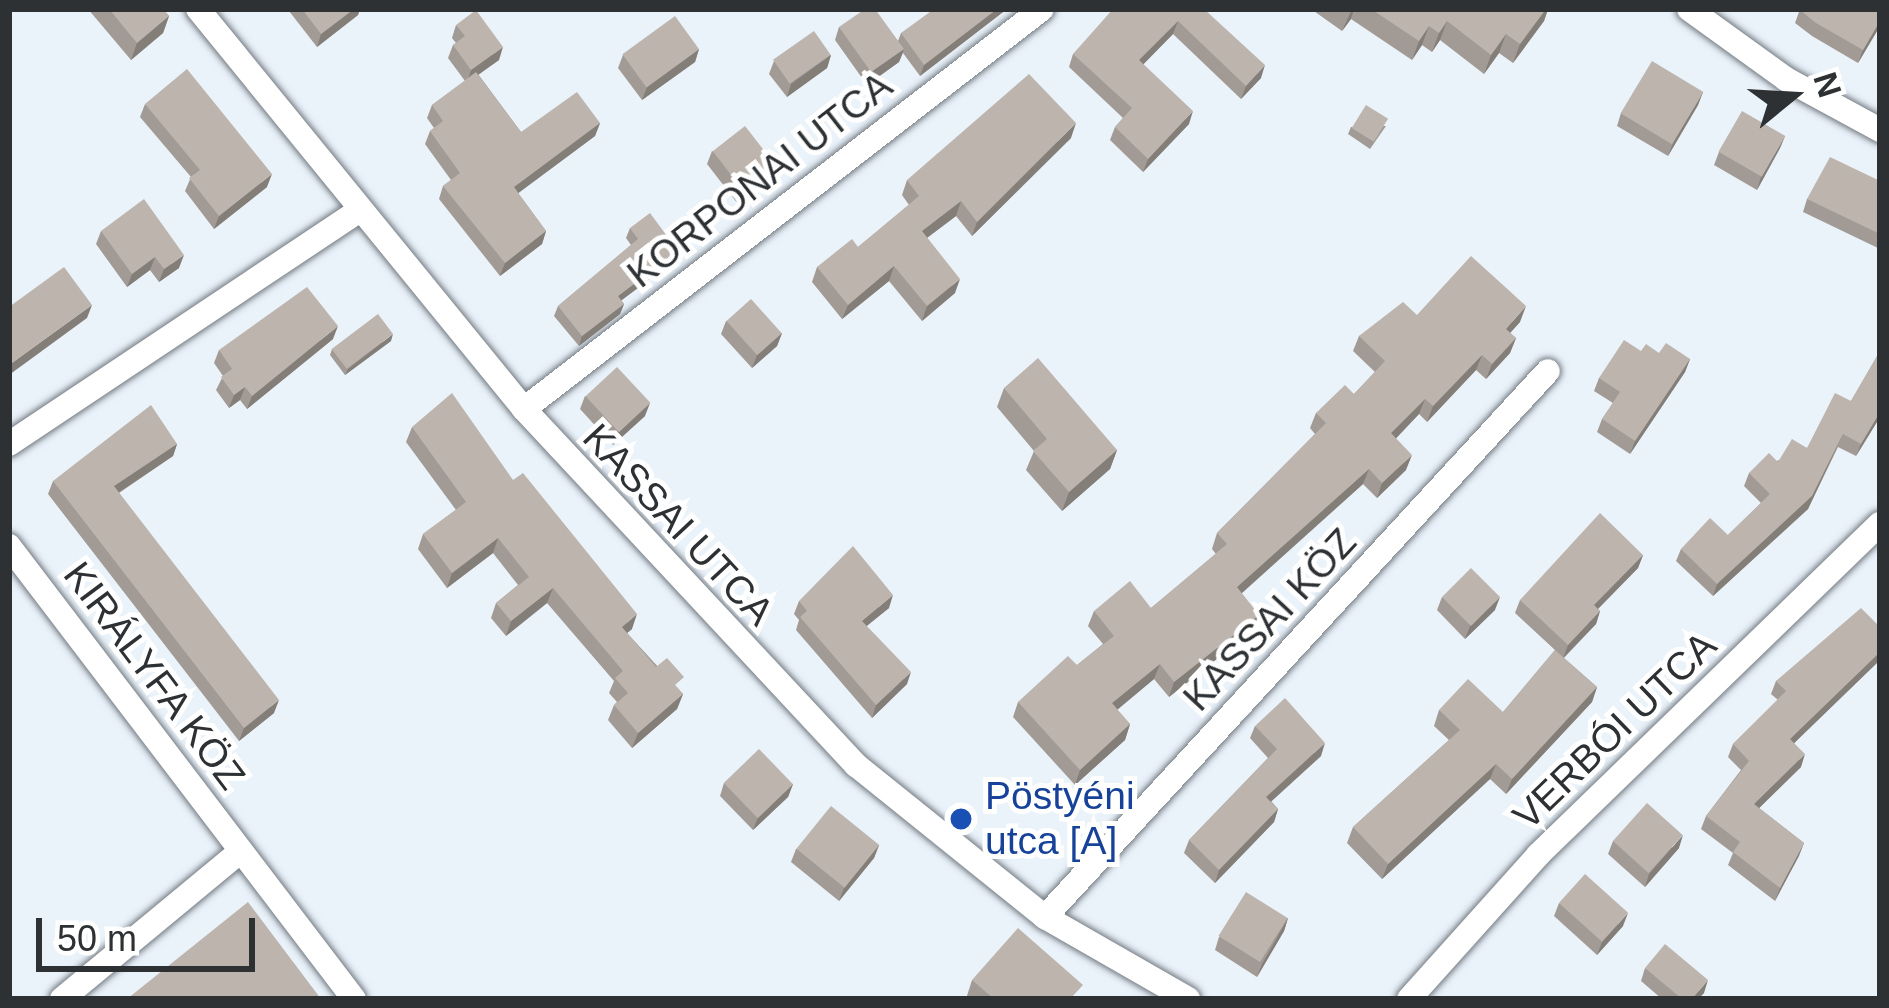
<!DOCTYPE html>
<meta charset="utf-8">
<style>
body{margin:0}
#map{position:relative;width:1889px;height:1008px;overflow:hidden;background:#eaf2fa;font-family:Helvetica,sans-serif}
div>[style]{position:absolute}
.roads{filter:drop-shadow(0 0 3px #747b82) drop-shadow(0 0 3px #747b82)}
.street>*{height:24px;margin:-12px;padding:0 12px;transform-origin:12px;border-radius:12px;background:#fff}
.wall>*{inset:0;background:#a29b95}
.shaded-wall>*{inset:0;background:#847e79}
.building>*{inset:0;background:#bcb4ad;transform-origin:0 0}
.dots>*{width:33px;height:33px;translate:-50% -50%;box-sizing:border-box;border:6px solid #fff;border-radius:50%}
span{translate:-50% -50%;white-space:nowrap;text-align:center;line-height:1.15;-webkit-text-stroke:10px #fff;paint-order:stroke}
.street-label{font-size:39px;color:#2d3134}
.transit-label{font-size:39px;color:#164399}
.left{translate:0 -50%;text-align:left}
.frame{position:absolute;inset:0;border:12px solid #2d3134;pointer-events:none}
.north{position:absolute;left:1733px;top:36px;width:120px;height:120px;-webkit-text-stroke:9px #fff;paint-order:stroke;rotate:72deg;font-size:33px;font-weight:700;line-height:48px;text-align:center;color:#2d3134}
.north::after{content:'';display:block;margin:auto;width:42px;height:54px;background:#2d3134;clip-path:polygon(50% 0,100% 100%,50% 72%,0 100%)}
.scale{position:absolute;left:36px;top:918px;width:219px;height:54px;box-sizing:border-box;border:6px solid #2d3134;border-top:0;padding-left:15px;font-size:36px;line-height:42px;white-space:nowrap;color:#2d3134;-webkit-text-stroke:9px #fff;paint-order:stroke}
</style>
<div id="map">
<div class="roads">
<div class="street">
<div style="left:198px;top:9px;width:516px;rotate:50.82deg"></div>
<div style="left:524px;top:409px;width:487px;rotate:47deg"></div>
<div style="left:856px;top:765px;width:243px;rotate:38.8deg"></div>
<div style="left:1045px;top:917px;width:165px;rotate:29.8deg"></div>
<div style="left:1689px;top:9px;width:120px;rotate:35.8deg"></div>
<div style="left:1786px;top:79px;width:107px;rotate:28.5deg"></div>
<div style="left:524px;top:409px;width:654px;rotate:-37.68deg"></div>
<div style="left:9px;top:444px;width:420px;rotate:-33.7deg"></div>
<div style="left:9px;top:546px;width:569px;rotate:52.71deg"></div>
<div style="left:1045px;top:917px;width:742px;rotate:-47.35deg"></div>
<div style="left:62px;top:999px;width:232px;rotate:-39.6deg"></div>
<div style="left:1409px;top:999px;width:193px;rotate:-48.1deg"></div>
<div style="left:1538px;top:855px;width:476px;rotate:-44.1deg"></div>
</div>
</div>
<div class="wall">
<div style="clip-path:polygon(88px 9px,163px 9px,169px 16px,163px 33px,131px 60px)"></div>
<div style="clip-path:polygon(290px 9px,360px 9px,358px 15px,317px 47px,289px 11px)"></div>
<div style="clip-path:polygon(1007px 9px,920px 76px,903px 53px,899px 62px,867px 85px,835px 40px,839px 27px,898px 41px,901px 33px)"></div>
<div style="clip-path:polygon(1204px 9px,1261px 78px,1241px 99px,1173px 34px,1143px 64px,1189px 124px,1143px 172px,1110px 140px,1115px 127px,1123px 118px,1069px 67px,1073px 54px)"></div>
<div style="clip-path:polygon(1311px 9px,1548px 9px,1544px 21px,1513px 63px,1499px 53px,1484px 74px,1440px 40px,1432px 52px,1422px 45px,1412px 60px,1351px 19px,1342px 31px)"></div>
<div style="clip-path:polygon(1793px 9px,1880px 9px,1880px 26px,1858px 63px,1812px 36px,1795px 23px,1799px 12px)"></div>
<div style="clip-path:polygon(456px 25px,499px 60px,478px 74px,521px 132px,600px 123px,595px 136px,518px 193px,546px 231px,542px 244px,500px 276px,439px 199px,443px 186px,451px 180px,425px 144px,430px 131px,434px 128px,427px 118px,432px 105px,465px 81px,448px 58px,453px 45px,456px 43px,452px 38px)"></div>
<div style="clip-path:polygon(699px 49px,695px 62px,642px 100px,618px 68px,623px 55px)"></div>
<div style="clip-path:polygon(831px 55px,827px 68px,787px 97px,769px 74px,774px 61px)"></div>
<div style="clip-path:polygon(1703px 92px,1698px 105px,1668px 156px,1617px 126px,1621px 113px)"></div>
<div style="clip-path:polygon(145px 104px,267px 187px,214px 229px,185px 191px,191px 177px,140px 117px)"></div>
<div style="clip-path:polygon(1386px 126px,1370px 149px,1348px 134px,1351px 127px)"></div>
<div style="clip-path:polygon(1785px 136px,1780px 148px,1757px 190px,1714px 165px,1719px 152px)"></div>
<div style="clip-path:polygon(1071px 138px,972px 236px,956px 216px,927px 238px,955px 293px,922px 321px,889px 281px,842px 319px,812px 282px,817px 267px,858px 247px,909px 205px,902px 195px,907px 180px)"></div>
<div style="clip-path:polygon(712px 151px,771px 178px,738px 204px,707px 164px)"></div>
<div style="clip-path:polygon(1880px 181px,1880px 249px,1803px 212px,1807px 199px)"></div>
<div style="clip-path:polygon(630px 228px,674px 261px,621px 300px,624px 304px,620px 314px,579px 346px,554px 316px,558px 306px,631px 245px,626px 238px)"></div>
<div style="clip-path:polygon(101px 231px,179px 268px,159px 282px,150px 270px,127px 287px,96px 244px)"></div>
<div style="clip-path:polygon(1417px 315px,1520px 322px,1510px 333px,1516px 338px,1510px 353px,1486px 379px,1476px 370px,1427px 422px,1419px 414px,1396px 438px,1406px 470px,1377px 498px,1363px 484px,1241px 593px,1259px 615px,1253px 630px,1169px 697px,1154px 679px,1117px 710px,1130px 724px,1125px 740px,1075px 785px,1013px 717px,1018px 702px,1077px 665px,1103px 644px,1088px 626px,1094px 611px,1151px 608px,1216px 554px,1212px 549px,1217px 533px,1315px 434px,1310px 428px,1316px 413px,1354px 394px,1375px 372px,1353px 351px,1359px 336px)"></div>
<div style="clip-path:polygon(726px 321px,782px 333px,777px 346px,752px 368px,721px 334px)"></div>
<div style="clip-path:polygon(333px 339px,247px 409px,240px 400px,229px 408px,216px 390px,223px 376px,214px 363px,219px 350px)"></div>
<div style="clip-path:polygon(391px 341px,345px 375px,330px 355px,332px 349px)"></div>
<div style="clip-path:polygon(1641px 351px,1690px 359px,1685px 372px,1630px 454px,1597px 432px,1602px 419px,1613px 403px,1594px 391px,1599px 378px)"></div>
<div style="clip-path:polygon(1880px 351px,1880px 417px,1856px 456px,1838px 447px,1808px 509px,1713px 596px,1676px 561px,1681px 549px,1728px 535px,1761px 503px,1744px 486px,1749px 473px,1807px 448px,1851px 401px)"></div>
<div style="clip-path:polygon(1004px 388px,1117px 450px,1110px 469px,1062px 511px,1026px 470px,1034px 451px,997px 407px)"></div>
<div style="clip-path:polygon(585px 396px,645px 416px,613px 445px,580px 409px)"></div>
<div style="clip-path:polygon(412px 427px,513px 480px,632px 629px,627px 633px,683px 694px,677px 709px,632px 748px,608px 720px,614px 705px,617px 702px,609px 693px,614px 681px,547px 603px,506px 636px,491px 618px,496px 603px,518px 585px,493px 553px,447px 588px,418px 549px,423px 534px,456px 510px,406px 442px)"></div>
<div style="clip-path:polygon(177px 444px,173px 456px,119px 493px,274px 713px,239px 741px,48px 494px,53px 481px)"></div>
<div style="clip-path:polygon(1643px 555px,1638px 568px,1598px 609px,1600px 611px,1596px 624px,1564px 658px,1597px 687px,1592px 702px,1506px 794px,1490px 779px,1382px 879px,1347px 843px,1353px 827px,1449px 740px,1434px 726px,1439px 710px,1503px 712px,1555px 650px,1515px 613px,1520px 600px)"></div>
<div style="clip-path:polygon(1442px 597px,1495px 610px,1465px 639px,1437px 610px)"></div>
<div style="clip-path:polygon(799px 601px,889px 608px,866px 626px,907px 684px,872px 718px,796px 630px,799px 620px,794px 614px)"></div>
<div style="clip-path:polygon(1880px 627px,1880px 660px,1794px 743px,1801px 767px,1759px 808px,1804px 843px,1775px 901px,1728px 865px,1733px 853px,1701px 829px,1706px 816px,1741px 770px,1728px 757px,1733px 744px,1778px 700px,1771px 694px,1776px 681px)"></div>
<div style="clip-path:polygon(1255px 726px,1321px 756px,1271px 801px,1278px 809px,1274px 822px,1215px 883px,1184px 853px,1189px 840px,1268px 758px,1250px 738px)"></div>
<div style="clip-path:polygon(724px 783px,793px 784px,788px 797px,753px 830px,720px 796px)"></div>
<div style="clip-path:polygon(1613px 841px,1679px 848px,1645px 887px,1608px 854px)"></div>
<div style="clip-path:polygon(879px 845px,874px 858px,839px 901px,791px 862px,796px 849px)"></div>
<div style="clip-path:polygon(1559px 903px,1623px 926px,1597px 955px,1554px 916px)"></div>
<div style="clip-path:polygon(1288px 918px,1284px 931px,1257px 977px,1215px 950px,1219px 937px)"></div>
<div style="clip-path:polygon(1645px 968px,1704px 993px,1698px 999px,1662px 999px,1641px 981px)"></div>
<div style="clip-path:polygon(972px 980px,1078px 999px,966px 999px)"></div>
</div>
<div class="shaded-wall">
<div style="clip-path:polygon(354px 9px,360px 9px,358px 15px,317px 47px,321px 34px)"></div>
<div style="clip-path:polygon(997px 9px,1007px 9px,920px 76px,924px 65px)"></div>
<div style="clip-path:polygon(1352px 9px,1354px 9px,1351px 19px,1342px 31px)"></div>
<div style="clip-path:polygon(1546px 9px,1548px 9px,1544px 21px,1513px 63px,1520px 44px)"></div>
<div style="clip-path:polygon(169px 16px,163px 33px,131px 60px,137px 43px)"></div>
<div style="clip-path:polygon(1178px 21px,1173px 34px,1135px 73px,1139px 60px)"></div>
<div style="clip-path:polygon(1447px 21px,1440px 40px,1432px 52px,1439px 33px)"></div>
<div style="clip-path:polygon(1880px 21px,1880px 26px,1858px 63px,1863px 50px)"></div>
<div style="clip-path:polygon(1429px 26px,1422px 45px,1412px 60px,1419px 41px)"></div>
<div style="clip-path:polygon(1506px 34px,1499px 53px,1484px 74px,1491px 55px)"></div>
<div style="clip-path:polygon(503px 47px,499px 60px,467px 83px,471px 70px)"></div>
<div style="clip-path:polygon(699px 49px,695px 62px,642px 100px,647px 87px)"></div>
<div style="clip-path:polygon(904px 49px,899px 62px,867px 85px,871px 72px)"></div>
<div style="clip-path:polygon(831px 55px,827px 68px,787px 97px,791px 84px)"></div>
<div style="clip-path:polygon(1265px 65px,1261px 78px,1241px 99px,1246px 86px)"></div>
<div style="clip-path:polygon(1703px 92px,1698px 105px,1668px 156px,1673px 143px)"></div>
<div style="clip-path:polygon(1193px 111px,1189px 124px,1143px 172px,1148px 159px)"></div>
<div style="clip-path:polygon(600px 123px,595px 136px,509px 200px,514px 187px)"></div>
<div style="clip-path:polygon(1076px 123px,1071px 138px,972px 236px,977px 222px)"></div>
<div style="clip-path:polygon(1785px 136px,1780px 148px,1757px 190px,1761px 177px)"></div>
<div style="clip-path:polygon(776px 165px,771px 178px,738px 204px,742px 191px)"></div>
<div style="clip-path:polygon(272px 174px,267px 187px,214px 229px,219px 216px)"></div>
<div style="clip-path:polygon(961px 201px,956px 216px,916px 246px,922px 231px)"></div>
<div style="clip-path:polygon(546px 231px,542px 244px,500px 276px,505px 263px)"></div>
<div style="clip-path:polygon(678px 251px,674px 261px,614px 306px,618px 296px)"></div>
<div style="clip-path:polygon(184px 255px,179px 268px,159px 282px,164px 269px)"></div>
<div style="clip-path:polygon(155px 257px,150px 270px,127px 287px,132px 274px)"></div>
<div style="clip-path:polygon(894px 266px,889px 281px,842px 319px,848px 305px)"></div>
<div style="clip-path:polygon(960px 279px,955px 293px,922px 321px,927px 306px)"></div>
<div style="clip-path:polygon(624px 304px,620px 314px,579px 346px,582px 336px)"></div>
<div style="clip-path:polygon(92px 305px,87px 318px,9px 375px,9px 365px)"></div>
<div style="clip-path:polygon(1526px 306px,1520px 322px,1500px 344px,1506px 329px)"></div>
<div style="clip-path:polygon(338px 326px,333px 339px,247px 409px,252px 396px)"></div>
<div style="clip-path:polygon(782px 333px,777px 346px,752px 368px,757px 355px)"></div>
<div style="clip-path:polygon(393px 334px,391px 341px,345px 375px,348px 369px)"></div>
<div style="clip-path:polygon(1516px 338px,1510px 353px,1486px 379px,1492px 364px)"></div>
<div style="clip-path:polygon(1482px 355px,1476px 370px,1427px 422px,1433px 406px)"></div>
<div style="clip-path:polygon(1690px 359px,1685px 372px,1630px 454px,1635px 441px)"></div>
<div style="clip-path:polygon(245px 387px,240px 400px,229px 408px,234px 395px)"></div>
<div style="clip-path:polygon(1425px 399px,1419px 414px,1386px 449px,1391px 433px)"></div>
<div style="clip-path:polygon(650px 403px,645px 416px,613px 445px,617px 432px)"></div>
<div style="clip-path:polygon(1880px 412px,1880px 417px,1856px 456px,1861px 444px)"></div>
<div style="clip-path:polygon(1843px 434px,1808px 509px,1713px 596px,1717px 584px)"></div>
<div style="clip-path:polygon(177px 444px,173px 456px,109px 499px,114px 486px)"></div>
<div style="clip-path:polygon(1117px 450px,1110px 469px,1062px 511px,1069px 492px)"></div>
<div style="clip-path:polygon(1412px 455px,1406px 470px,1377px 498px,1382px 483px)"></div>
<div style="clip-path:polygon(1369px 469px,1363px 484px,1231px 603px,1237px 587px)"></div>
<div style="clip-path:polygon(498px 538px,493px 553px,447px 588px,452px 573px)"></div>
<div style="clip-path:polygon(1643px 555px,1638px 568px,1589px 618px,1594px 605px)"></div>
<div style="clip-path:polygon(553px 588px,547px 603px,506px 636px,511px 621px)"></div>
<div style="clip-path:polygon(893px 595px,889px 608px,857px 634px,862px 621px)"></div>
<div style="clip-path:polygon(1500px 597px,1495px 610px,1465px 639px,1470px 626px)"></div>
<div style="clip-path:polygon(1600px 611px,1596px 624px,1563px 658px,1568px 645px)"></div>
<div style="clip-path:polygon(637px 614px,632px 629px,616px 642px,622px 627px)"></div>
<div style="clip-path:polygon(1259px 615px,1253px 630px,1169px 697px,1174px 682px)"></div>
<div style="clip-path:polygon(1880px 652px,1880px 660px,1785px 752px,1790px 739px)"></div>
<div style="clip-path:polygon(1160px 664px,1154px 679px,1106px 719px,1112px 703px)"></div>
<div style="clip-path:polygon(911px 672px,907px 684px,872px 718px,876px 705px)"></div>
<div style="clip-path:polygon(1597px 687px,1592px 702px,1506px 794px,1512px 779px)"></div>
<div style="clip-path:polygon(683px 694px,677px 709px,632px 748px,638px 733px)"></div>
<div style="clip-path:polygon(279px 700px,274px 713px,239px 741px,244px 728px)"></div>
<div style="clip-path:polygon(1130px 724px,1125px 740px,1075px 785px,1080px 770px)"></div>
<div style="clip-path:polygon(1325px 743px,1321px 756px,1262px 810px,1266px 797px)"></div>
<div style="clip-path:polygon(1805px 754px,1801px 767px,1750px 817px,1754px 804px)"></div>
<div style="clip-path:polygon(1496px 764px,1490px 779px,1382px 879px,1388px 864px)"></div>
<div style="clip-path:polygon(793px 784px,788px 797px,753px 830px,758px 817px)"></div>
<div style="clip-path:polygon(1278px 809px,1274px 822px,1215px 883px,1219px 870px)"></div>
<div style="clip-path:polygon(1683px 835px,1679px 848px,1645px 887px,1649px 874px)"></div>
<div style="clip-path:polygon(1804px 843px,1799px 856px,1775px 901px,1780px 888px)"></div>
<div style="clip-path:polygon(879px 845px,874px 858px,839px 901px,844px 888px)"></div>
<div style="clip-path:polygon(1628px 913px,1623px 926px,1597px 955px,1602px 942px)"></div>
<div style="clip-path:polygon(1288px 918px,1284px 931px,1257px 977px,1262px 964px)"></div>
<div style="clip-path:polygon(1708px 980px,1704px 993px,1698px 999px,1692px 999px)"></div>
</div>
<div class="building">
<div style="clip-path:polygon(109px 9px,163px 9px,169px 16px,137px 43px)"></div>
<div style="clip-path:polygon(302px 9px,354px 9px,321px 34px)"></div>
<div style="clip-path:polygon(865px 9px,875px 9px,904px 49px,871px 72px,839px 27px)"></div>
<div style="clip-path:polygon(934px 9px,997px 9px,924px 65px,901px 33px)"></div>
<div style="clip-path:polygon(1113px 9px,1204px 9px,1265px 65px,1246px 86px,1178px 21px,1139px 60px,1193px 111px,1148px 159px,1115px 127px,1132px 108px,1073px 54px)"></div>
<div style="clip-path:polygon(1371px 9px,1546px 9px,1520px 44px,1506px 34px,1491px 55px,1447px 21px,1439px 33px,1429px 26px,1419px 41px)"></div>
<div style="clip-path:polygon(1800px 9px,1880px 9px,1880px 21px,1863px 50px,1816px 23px,1800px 10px)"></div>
<div style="clip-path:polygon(476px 10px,503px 47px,471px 70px,453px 45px,465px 36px,456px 25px)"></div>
<div style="left:675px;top:16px;width:41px;height:65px;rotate:54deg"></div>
<div style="left:814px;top:31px;width:29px;height:50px;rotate:55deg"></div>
<div style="left:1652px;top:61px;width:60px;height:61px;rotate:31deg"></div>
<div style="clip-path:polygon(187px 69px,272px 174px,219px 216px,189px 178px,200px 170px,145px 104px)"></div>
<div style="clip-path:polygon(476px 72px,521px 132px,577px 92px,600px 123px,514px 187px,546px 231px,505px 263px,443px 186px,460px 173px,430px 131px,443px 121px,432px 105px)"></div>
<div style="clip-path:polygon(1029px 74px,1076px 123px,977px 222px,961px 201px,922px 231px,960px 279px,927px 306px,894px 266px,848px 305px,817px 267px,852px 239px,858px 247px,919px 196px,907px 180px)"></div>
<div style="left:1366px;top:105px;width:26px;height:27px;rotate:32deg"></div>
<div style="left:1742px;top:111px;width:50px;height:47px;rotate:30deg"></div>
<div style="left:745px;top:126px;width:50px;height:41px;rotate:52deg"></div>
<div style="clip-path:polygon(1830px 157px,1880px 181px,1880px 234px,1807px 199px)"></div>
<div style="clip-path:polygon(144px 199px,184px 255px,164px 269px,155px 257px,132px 274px,101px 231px)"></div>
<div style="clip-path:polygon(650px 213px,678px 251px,618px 296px,624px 304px,582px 336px,558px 306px,638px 239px,630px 228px)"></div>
<div style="clip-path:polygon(1471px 256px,1526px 306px,1506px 329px,1516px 338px,1492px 364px,1482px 355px,1433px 406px,1425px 399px,1391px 433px,1412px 455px,1382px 483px,1369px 469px,1237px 587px,1259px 615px,1174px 682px,1160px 664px,1112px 703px,1130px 724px,1080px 770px,1018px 702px,1068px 656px,1077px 665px,1114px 636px,1094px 611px,1130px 581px,1151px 608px,1227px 544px,1217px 533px,1326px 423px,1316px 413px,1345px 385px,1354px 394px,1385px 361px,1359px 336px,1403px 302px,1417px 315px)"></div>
<div style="clip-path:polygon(64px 267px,92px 305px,9px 365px,9px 307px)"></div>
<div style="clip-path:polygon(307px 287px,338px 326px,252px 396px,245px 387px,234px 395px,221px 377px,232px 369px,219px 350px)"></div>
<div style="left:751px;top:299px;width:46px;height:33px;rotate:48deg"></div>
<div style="left:378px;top:314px;width:25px;height:58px;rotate:53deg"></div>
<div style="clip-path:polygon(1624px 340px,1641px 351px,1646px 344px,1659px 353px,1666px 343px,1690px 359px,1635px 441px,1602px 419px,1620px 392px,1599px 378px)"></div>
<div style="clip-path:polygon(1880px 351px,1880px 412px,1861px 444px,1843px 434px,1812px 496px,1717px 584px,1681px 549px,1710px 518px,1728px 535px,1770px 494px,1749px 473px,1769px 453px,1778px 462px,1792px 439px,1807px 448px,1835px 393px,1851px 401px)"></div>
<div style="clip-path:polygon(1038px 358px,1117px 450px,1069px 492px,1033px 451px,1047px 439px,1004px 388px)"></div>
<div style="left:617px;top:367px;width:49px;height:43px;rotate:47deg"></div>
<div style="clip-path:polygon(452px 393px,513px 480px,523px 473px,637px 614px,622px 627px,656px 667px,667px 658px,684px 677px,675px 685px,683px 694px,638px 733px,614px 705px,628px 693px,615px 678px,623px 671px,553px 588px,511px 621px,496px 603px,529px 577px,498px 538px,452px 573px,423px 534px,466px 502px,412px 427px)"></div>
<div style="clip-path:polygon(151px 405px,177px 444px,114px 486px,279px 700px,244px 728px,53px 481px)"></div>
<div style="clip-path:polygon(1600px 513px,1643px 555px,1594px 605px,1600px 611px,1568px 645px,1520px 600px)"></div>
<div style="clip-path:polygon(853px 546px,893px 595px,862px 621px,911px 672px,876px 705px,800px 617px,807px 611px,799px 601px)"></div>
<div style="left:1471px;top:568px;width:41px;height:41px;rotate:45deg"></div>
<div style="clip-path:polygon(1861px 608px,1880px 627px,1880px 652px,1790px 739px,1805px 754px,1754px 804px,1804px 843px,1780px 888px,1733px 852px,1740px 842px,1706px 816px,1749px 761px,1733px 744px,1786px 691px,1776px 681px)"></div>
<div style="clip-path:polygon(1555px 650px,1597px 687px,1512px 779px,1496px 764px,1388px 864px,1353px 827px,1460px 730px,1439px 710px,1468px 679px,1503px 712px)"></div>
<div style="clip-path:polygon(1285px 698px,1325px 743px,1266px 797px,1278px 809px,1219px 870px,1189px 840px,1277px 749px,1255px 726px)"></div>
<div style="left:759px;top:749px;width:49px;height:49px;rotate:46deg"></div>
<div style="left:1647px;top:803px;width:48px;height:51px;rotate:42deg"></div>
<div style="left:831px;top:806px;width:62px;height:55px;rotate:39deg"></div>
<div style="left:1585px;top:874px;width:58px;height:39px;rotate:42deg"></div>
<div style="left:1246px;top:892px;width:49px;height:52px;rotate:32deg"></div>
<div style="clip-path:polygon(248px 902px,321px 999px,127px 999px)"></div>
<div style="clip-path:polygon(1018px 928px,1083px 985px,1070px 999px,994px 999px,972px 980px)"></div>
<div style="clip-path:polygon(1665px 944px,1708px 980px,1692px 999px,1682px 999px,1645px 968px)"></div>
</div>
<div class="dots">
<div style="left:961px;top:819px;background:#1a4fb4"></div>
</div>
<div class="street-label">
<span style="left:760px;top:180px;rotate:-38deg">KORPONAI UTCA</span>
<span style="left:678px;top:525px;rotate:47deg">KASSAI UTCA</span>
<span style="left:1270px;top:620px;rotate:-47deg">KASSAI KÖZ</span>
<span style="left:154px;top:676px;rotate:53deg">KIRÁLYFA KÖZ</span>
<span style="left:1615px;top:731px;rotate:-44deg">VERBÓI UTCA</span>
</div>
<div class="transit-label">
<span class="left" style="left:985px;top:819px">Pöstyéni<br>utca [A]</span>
</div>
<div class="frame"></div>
<div class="north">N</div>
<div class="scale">50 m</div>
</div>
